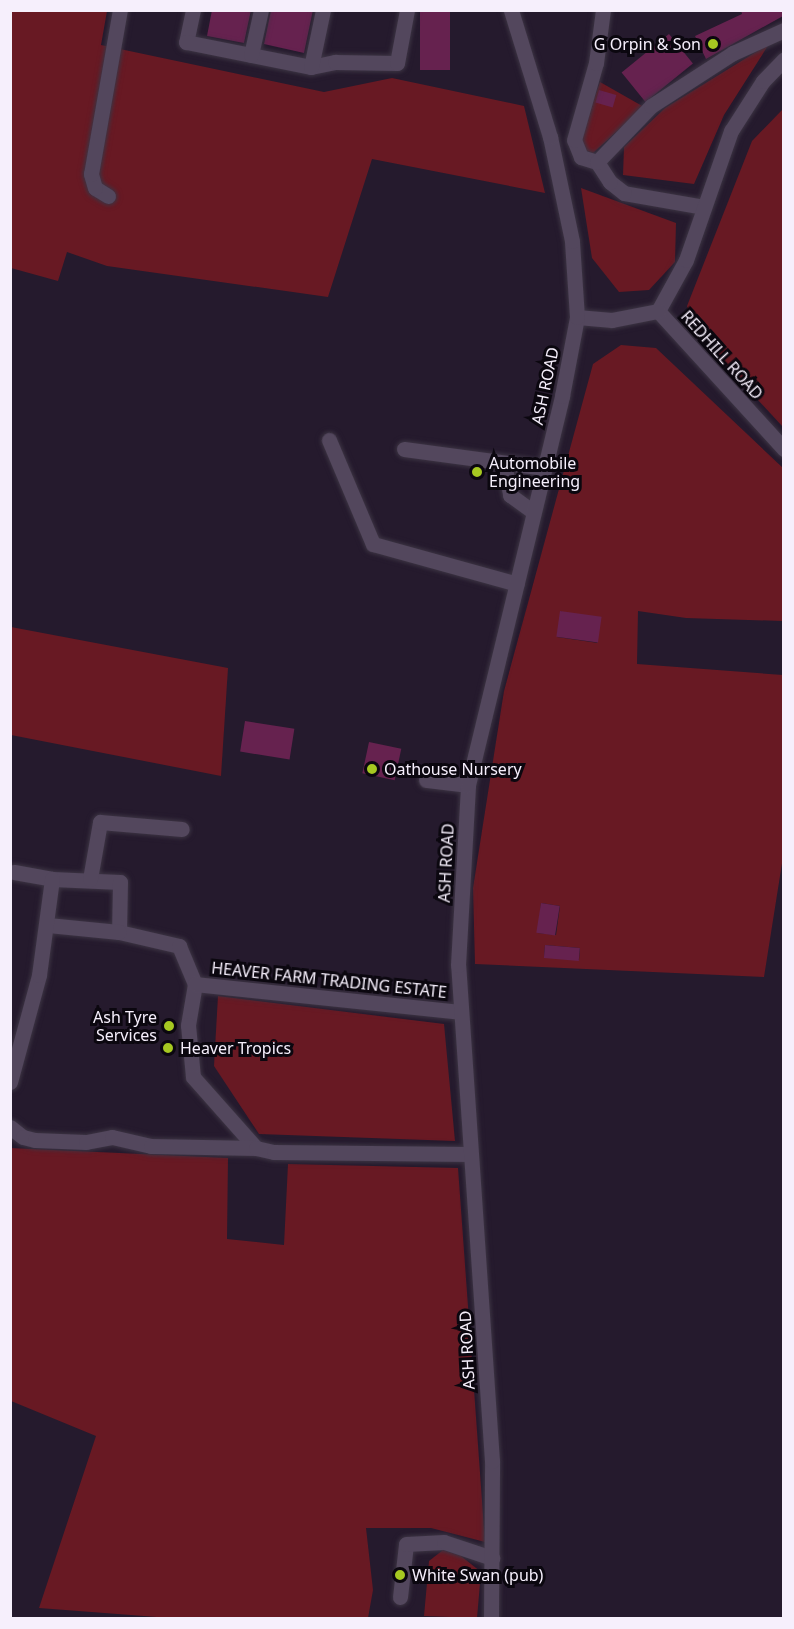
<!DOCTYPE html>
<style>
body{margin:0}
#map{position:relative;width:794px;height:1629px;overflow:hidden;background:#251a2d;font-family:"Noto Sans",sans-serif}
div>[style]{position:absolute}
.green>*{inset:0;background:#681923}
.building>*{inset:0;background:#66224f;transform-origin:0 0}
.roads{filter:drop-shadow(0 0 2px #3c3443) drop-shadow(0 0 2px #3c3443)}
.minor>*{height:15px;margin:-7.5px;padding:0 7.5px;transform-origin:7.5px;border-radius:7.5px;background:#53475d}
.dots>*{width:16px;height:16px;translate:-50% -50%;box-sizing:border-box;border:3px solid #0b070f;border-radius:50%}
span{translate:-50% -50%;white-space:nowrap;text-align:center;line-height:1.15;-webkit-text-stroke:6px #0b070f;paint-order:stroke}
.poi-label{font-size:16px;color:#f6effc}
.right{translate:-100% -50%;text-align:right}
.left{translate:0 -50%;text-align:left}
.street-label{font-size:16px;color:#f6effc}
.frame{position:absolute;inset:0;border:12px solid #f6effc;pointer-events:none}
</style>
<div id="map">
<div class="green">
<div style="clip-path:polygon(10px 11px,107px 11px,101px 45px,324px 92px,392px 78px,524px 106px,545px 193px,372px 159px,328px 297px,107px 266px,67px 252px,58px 281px,11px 268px)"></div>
<div style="clip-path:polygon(769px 44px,724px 115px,694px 184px,623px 175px,624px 147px,665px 108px)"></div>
<div style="clip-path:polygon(600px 82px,644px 107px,593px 153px,584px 150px,579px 140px)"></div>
<div style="clip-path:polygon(783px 109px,783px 427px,696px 333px,687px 306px,752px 141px)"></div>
<div style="clip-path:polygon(581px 188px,676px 223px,675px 262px,649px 290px,619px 292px,592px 258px)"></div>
<div style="clip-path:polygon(evenodd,621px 345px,656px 348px,783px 468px,783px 621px,686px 618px,638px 611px,637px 664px,783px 675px,783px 857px,764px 977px,475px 964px,473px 888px,504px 691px,593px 364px,621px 345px,561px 611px,598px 643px,557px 637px,561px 611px,621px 345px,541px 903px,560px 906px,556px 935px,538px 933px,541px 903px,621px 345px,545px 945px,580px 948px,579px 960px,544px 957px,545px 945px)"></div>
<div style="clip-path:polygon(11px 627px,228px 668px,221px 776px,11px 735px)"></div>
<div style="clip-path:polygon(218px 996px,444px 1024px,455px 1141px,259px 1134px,214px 1066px)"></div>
<div style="clip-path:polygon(10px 1148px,228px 1158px,227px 1239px,284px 1245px,288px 1164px,458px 1168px,485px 1542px,431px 1528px,366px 1528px,373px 1590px,368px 1618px,170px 1618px,39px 1608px,96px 1436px,11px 1401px)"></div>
<div style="clip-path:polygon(443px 1550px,461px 1556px,481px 1572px,477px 1618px,424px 1616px,429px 1561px)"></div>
</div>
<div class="building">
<div style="clip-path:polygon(212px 10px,251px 10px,244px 43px,207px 36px)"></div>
<div style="clip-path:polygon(271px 10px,313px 10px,304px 53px,264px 44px)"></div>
<div style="left:420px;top:10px;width:30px;height:60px"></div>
<div style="clip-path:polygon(741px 10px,783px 10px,783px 16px,706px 59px,695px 36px,742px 14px)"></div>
<div style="left:669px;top:34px;width:38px;height:61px;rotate:51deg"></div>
<div style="left:599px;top:90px;width:18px;height:13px;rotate:16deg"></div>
<div style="left:560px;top:611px;width:42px;height:26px;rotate:8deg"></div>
<div style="left:245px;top:721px;width:50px;height:31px;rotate:9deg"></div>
<div style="left:369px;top:742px;width:33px;height:32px;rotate:12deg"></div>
<div style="left:541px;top:903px;width:19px;height:30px;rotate:9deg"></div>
<div style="left:545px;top:945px;width:35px;height:13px;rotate:5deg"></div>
</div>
<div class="roads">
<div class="minor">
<div style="left:193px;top:10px;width:33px;rotate:102deg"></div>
<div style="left:186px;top:42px;width:127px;rotate:11.3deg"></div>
<div style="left:311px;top:67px;width:25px;rotate:-12deg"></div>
<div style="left:335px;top:62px;width:62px;rotate:0.9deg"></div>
<div style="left:397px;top:63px;width:54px;rotate:-79.3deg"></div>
<div style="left:251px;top:55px;width:46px;rotate:-77.5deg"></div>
<div style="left:311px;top:67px;width:58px;rotate:-78.1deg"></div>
<div style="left:597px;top:162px;width:17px;rotate:-163deg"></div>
<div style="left:581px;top:157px;width:18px;rotate:-112deg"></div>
<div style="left:574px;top:140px;width:80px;rotate:-74.1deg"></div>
<div style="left:596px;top:63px;width:53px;rotate:-82.5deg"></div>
<div style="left:108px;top:196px;width:15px;rotate:-148deg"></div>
<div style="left:95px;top:188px;width:15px;rotate:-106deg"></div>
<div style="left:91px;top:174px;width:167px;rotate:-80deg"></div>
<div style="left:704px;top:207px;width:81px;rotate:-170.1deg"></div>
<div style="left:624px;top:193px;width:18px;rotate:-142deg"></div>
<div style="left:610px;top:182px;width:24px;rotate:-123deg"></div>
<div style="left:597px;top:162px;width:78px;rotate:-46deg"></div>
<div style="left:651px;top:106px;width:98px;rotate:-32.9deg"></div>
<div style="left:733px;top:53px;width:56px;rotate:-24.3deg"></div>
<div style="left:658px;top:311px;width:58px;rotate:-61.2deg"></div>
<div style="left:686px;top:260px;width:137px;rotate:-70.8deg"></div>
<div style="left:731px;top:131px;width:59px;rotate:-57.4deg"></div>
<div style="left:763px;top:81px;width:30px;rotate:-46deg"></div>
<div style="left:658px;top:311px;width:187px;rotate:47.6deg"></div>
<div style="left:577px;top:317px;width:35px;rotate:5deg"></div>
<div style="left:612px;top:320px;width:47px;rotate:-11.1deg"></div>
<div style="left:329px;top:440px;width:113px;rotate:67.1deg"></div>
<div style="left:373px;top:544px;width:149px;rotate:15.5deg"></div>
<div style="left:404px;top:449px;width:142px;rotate:7.7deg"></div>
<div style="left:504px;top:463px;width:33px;rotate:79deg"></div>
<div style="left:510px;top:495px;width:29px;rotate:36deg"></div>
<div style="left:426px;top:780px;width:42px;rotate:6.8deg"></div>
<div style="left:14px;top:872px;width:39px;rotate:10deg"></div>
<div style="left:52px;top:879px;width:68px;rotate:2.5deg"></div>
<div style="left:120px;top:882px;width:50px;rotate:91.1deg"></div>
<div style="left:119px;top:932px;width:62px;rotate:13.1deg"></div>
<div style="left:179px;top:946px;width:41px;rotate:67.2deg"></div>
<div style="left:195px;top:984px;width:42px;rotate:99.7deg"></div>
<div style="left:188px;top:1025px;width:52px;rotate:84.5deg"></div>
<div style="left:193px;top:1077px;width:95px;rotate:48.4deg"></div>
<div style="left:90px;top:879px;width:58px;rotate:-80deg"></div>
<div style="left:100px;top:822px;width:82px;rotate:4.9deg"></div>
<div style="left:48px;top:925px;width:71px;rotate:5.6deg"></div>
<div style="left:195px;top:984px;width:266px;rotate:6deg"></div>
<div style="left:10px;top:1082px;width:111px;rotate:-74.8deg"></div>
<div style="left:39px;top:975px;width:97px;rotate:-82.3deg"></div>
<div style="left:10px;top:1127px;width:16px;rotate:38deg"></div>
<div style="left:23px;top:1137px;width:12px;rotate:14deg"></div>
<div style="left:35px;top:1140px;width:51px;rotate:2.2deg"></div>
<div style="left:86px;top:1142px;width:26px;rotate:-11deg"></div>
<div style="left:112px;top:1137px;width:40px;rotate:13deg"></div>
<div style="left:151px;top:1146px;width:105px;rotate:1.1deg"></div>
<div style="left:256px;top:1148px;width:18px;rotate:13deg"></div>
<div style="left:274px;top:1152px;width:196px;rotate:0.6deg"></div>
<div style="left:400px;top:1597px;width:53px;rotate:-83.5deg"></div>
<div style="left:406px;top:1544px;width:38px;rotate:-3deg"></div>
<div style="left:444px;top:1542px;width:51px;rotate:18.4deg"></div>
<div style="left:491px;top:1618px;width:157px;rotate:-89.6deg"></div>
<div style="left:492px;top:1461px;width:497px;rotate:-93.9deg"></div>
<div style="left:458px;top:965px;width:180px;rotate:-86.8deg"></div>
<div style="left:468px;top:785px;width:400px;rotate:-76.4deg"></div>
<div style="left:562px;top:396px;width:80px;rotate:-79.2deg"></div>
<div style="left:577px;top:317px;width:76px;rotate:-93.8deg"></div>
<div style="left:572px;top:241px;width:106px;rotate:-101.9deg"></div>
<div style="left:550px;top:137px;width:133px;rotate:-107.1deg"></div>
</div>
</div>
<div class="dots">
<div style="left:713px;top:44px;background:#a6c821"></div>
<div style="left:477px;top:472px;background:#a6c821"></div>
<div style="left:372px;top:769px;background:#a6c821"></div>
<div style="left:169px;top:1026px;background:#a6c821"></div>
<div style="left:168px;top:1048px;background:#a6c821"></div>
<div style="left:400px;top:1575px;background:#a6c821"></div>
</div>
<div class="poi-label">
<span class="right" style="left:701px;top:44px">G Orpin &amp; Son</span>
<span class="left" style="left:489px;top:472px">Automobile<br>Engineering</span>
<span class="left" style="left:384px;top:769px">Oathouse Nursery</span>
<span class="right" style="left:157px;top:1026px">Ash Tyre<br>Services</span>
<span class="left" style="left:180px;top:1048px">Heaver Tropics</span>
<span class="left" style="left:412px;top:1575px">White Swan (pub)</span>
</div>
<div class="street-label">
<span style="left:722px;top:355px;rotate:48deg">REDHILL ROAD</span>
<span style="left:545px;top:386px;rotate:-78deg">ASH ROAD</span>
<span style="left:446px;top:863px;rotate:-87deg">ASH ROAD</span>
<span style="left:329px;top:980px;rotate:6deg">HEAVER FARM TRADING ESTATE</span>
<span style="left:467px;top:1350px;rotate:-93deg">ASH ROAD</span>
</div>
<div class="frame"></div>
</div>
